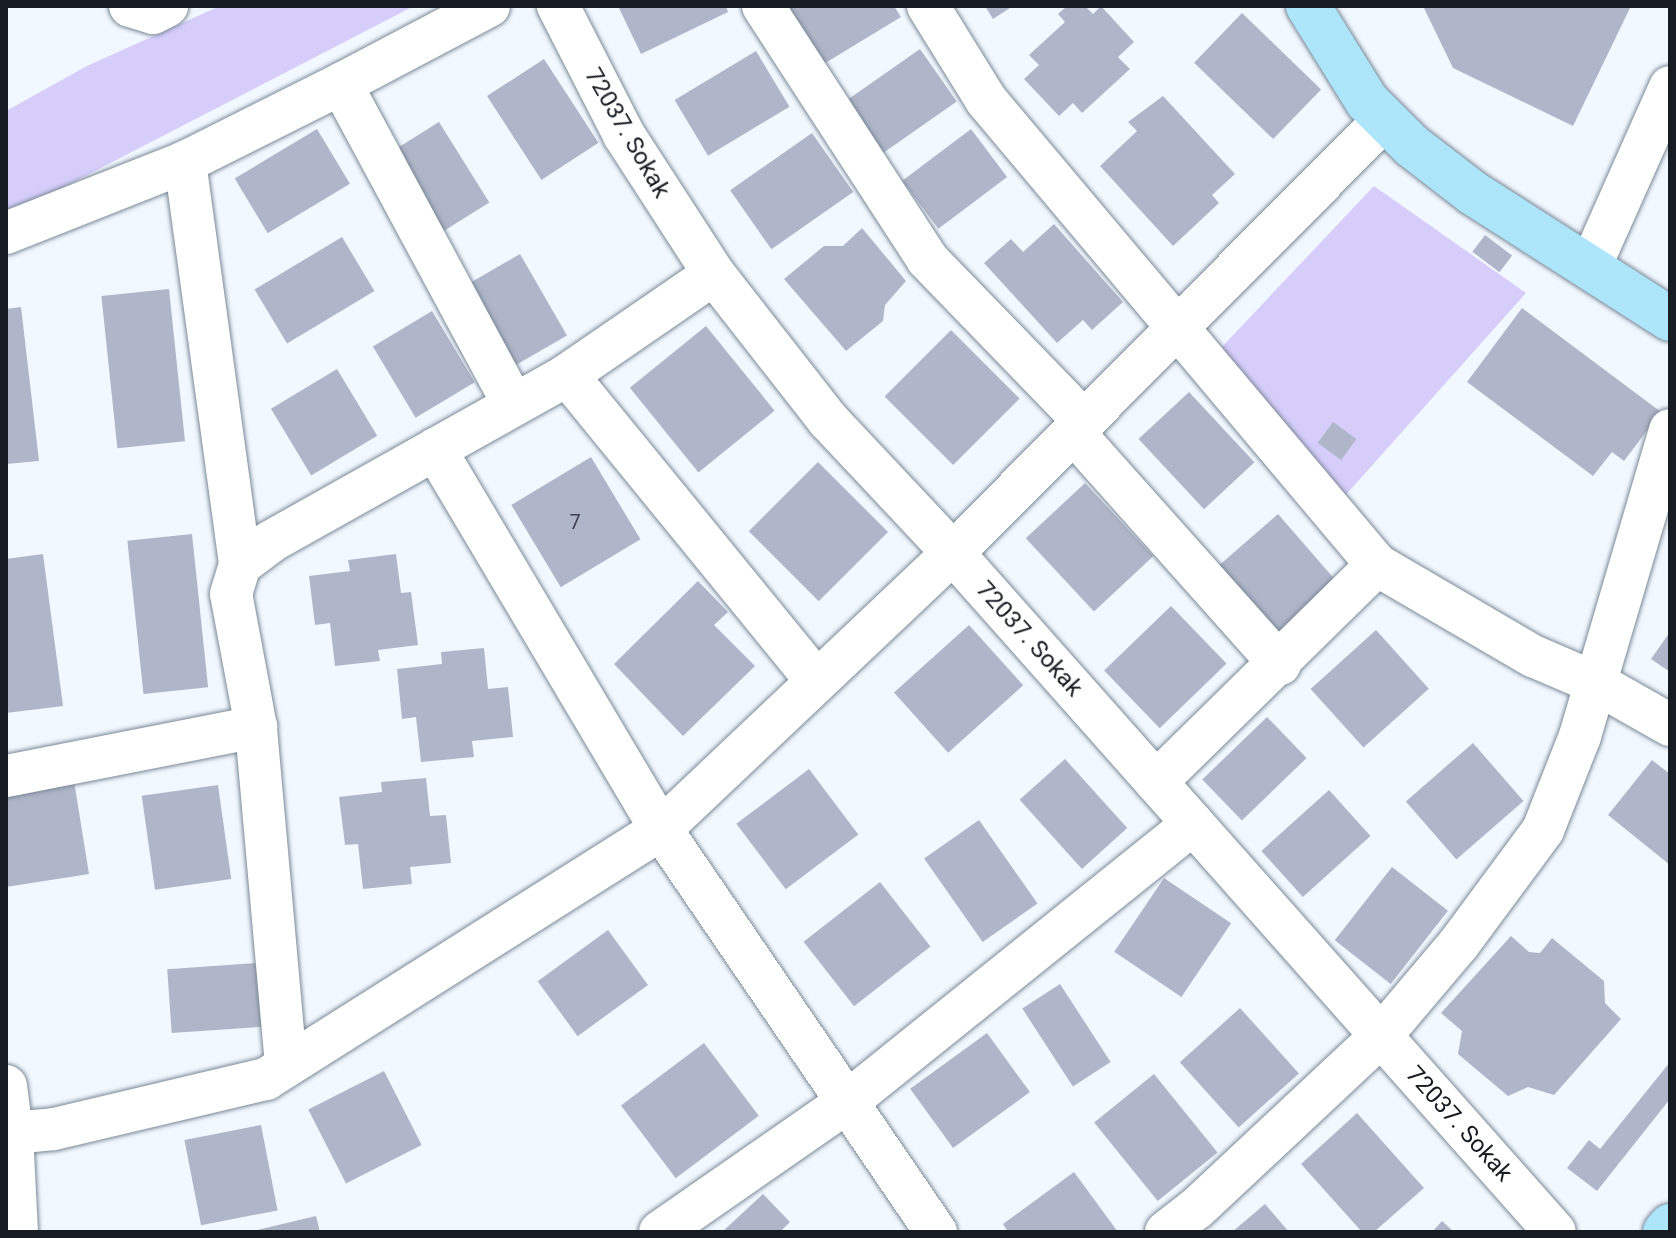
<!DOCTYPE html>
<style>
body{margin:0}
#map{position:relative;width:1676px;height:1238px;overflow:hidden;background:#f2f8ff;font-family:Roboto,sans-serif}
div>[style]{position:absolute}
.green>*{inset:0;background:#d6cdfb}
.building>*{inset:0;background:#b0b6c9;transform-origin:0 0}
.roads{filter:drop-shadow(0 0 2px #7a8998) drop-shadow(0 0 2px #7a8998)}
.minor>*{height:42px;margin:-21px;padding:0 21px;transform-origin:21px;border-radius:21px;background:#fff}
.major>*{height:44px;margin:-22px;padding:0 22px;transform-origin:22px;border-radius:22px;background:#ade5fa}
span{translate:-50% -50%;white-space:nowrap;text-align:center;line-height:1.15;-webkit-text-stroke:6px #fff;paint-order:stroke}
.number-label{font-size:20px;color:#3d424c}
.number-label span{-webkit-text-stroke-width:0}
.street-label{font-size:24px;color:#171c22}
.frame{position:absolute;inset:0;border:8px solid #171c22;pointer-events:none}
</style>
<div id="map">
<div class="green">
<div style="clip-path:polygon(220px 6px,414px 6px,6px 217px,6px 111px,87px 66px)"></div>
<div style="clip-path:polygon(1374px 186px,1526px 293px,1343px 498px,1220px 349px)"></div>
</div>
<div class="building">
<div style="clip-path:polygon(618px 6px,726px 6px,728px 12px,641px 54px)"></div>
<div style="clip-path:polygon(786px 6px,894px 6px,901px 17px,822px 65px)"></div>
<div style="clip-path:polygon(985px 6px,1013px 6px,993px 19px)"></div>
<div style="clip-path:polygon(1067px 6px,1085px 6px,1093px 14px,1101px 6px,1134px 42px,1118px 57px,1130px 69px,1082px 113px,1073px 103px,1059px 116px,1024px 79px,1039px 65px,1029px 55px,1065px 22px,1058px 14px)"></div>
<div style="clip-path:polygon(1423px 6px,1631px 6px,1573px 126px,1453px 68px)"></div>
<div style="left:1242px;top:13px;width:110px;height:69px;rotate:44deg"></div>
<div style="left:920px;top:49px;width:64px;height:92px;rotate:55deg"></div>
<div style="left:756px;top:51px;width:65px;height:95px;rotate:59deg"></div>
<div style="left:544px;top:59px;width:100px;height:68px;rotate:57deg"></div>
<div style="clip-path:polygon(1163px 96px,1235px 174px,1212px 195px,1219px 203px,1173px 246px,1100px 166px,1137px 131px,1128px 122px)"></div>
<div style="left:439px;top:122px;width:95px;height:58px;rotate:58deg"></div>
<div style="left:317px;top:129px;width:64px;height:96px;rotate:59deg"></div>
<div style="left:971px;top:129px;width:60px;height:86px;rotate:53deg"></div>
<div style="left:812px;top:133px;width:72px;height:100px;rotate:55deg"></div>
<div style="clip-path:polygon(1054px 224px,1123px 302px,1092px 330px,1083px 320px,1057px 343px,984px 263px,1011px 239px,1023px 252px)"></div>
<div style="clip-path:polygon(862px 228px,906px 281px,885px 305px,883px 321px,846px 351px,784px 279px,824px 246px,843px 246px)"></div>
<div style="left:1485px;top:235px;width:34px;height:21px;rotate:37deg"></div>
<div style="left:342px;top:237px;width:63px;height:102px;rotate:59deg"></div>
<div style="left:520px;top:254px;width:94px;height:63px;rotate:60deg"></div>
<div style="left:169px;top:289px;width:153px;height:68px;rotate:84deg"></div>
<div style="clip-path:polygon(21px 307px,39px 461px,6px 464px,6px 309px)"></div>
<div style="clip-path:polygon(1522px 308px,1661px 412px,1624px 461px,1612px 452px,1593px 476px,1467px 382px)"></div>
<div style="left:432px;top:311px;width:83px;height:69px;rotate:59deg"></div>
<div style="left:706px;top:326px;width:109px;height:98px;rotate:51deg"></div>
<div style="left:951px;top:330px;width:97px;height:94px;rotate:45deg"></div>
<div style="left:337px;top:369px;width:78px;height:77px;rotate:59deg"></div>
<div style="left:1189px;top:392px;width:96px;height:69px;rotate:47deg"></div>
<div style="left:1333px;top:422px;width:29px;height:26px;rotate:36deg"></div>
<div style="left:591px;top:457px;width:96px;height:93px;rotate:59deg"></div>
<div style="left:818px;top:462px;width:99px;height:98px;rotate:45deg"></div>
<div style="left:1085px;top:483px;width:100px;height:81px;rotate:47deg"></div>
<div style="left:1278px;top:514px;width:89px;height:81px;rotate:49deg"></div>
<div style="left:192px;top:534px;width:154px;height:65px;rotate:84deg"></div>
<div style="clip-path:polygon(43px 554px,63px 706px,6px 713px,6px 559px)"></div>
<div style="clip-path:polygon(396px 554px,401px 593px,411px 592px,418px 645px,378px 650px,380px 661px,335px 666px,330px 623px,315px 625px,309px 576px,350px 571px,348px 560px)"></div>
<div style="clip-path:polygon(698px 581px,728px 612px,714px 625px,755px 666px,683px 736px,614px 664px)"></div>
<div style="left:1171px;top:606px;width:80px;height:93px;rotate:46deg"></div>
<div style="left:969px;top:625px;width:81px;height:101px;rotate:48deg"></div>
<div style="left:1376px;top:630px;width:79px;height:88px;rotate:48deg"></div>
<div style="clip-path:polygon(1670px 632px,1670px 672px,1651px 659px)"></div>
<div style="clip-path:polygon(484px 648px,488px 689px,508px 687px,513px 737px,472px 741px,474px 757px,421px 762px,416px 717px,402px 719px,397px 669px,442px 664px,441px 652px)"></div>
<div style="left:1267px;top:717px;width:57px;height:90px;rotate:46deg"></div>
<div style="left:1473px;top:743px;width:77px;height:89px;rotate:49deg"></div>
<div style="left:1065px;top:759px;width:93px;height:61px;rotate:48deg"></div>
<div style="clip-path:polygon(1652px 760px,1670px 774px,1670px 865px,1608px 815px)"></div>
<div style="left:809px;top:769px;width:82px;height:91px;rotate:53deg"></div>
<div style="clip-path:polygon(426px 778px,430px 816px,446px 815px,451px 863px,410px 867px,412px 884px,363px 889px,358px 844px,345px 845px,339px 797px,382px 792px,381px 782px)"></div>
<div style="clip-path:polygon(74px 781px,89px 874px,6px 887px,6px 792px)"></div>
<div style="left:218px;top:785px;width:95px;height:77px;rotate:82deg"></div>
<div style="left:1329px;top:790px;width:62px;height:91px;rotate:48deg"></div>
<div style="left:979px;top:820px;width:102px;height:67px;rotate:55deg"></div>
<div style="left:1392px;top:867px;width:71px;height:93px;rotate:38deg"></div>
<div style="left:1164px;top:878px;width:81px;height:89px;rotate:34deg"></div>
<div style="left:880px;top:882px;width:82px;height:97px;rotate:52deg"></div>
<div style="left:608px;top:930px;width:68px;height:87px;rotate:54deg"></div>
<div style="clip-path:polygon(1511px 936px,1529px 952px,1540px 953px,1552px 938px,1604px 981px,1605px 1003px,1621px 1019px,1554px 1095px,1528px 1087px,1508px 1096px,1458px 1054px,1462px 1031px,1441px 1013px)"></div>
<div style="left:257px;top:963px;width:64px;height:90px;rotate:86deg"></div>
<div style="left:1060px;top:984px;width:93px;height:45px;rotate:57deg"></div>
<div style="left:1240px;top:1008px;width:88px;height:81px;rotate:48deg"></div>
<div style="left:987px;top:1033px;width:73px;height:95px;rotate:54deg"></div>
<div style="left:704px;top:1043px;width:91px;height:104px;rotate:53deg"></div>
<div style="clip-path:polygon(1670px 1062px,1670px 1099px,1597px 1191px,1567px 1168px,1589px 1140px,1600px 1149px)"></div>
<div style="left:384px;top:1071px;width:83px;height:85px;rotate:63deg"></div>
<div style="left:1154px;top:1074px;width:101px;height:77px;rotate:51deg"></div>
<div style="clip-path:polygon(1357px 1113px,1424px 1188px,1374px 1232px,1362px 1232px,1301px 1164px)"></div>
<div style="left:261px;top:1125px;width:87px;height:78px;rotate:79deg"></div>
<div style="clip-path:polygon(1074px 1172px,1118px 1232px,1008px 1232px,1003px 1224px)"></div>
<div style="clip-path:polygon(763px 1194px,790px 1222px,780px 1232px,722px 1232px)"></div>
<div style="clip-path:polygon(1265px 1204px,1289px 1232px,1232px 1232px)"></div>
<div style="clip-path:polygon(316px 1216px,320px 1232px,254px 1232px,253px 1231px)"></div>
<div style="clip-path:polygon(1442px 1221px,1454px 1232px,1432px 1232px)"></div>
</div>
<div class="roads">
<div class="minor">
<div style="left:130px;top:6px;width:24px;rotate:17deg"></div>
<div style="left:153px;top:13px;width:16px;rotate:-27deg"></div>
<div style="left:489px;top:6px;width:167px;rotate:152.2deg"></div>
<div style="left:341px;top:84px;width:363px;rotate:61.7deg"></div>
<div style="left:558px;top:6px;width:145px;rotate:62.9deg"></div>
<div style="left:624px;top:135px;width:166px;rotate:57.1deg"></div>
<div style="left:714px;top:274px;width:185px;rotate:52deg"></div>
<div style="left:828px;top:420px;width:183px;rotate:46.8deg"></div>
<div style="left:953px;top:553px;width:907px;rotate:48.44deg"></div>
<div style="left:763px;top:6px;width:302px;rotate:57deg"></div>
<div style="left:927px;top:259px;width:227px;rotate:45.9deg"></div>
<div style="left:928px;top:6px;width:110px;rotate:58.3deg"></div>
<div style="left:986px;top:100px;width:608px;rotate:49.94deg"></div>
<div style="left:1377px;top:565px;width:181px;rotate:30.3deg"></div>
<div style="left:1533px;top:656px;width:69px;rotate:23.2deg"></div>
<div style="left:1596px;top:683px;width:85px;rotate:29.6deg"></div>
<div style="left:185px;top:162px;width:407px;rotate:82.2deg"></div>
<div style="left:6px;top:233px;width:193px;rotate:-21.6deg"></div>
<div style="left:185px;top:162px;width:174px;rotate:-26.6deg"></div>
<div style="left:1590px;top:267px;width:197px;rotate:-66deg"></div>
<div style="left:567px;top:375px;width:395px;rotate:50.8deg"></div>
<div style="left:1073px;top:432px;width:311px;rotate:48.3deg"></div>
<div style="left:435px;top:449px;width:442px;rotate:59.3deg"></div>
<div style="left:661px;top:829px;width:488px;rotate:55.7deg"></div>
<div style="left:6px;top:776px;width:255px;rotate:-11.1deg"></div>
<div style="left:1156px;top:782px;width:310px;rotate:-44.5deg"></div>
<div style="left:286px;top:1065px;width:339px;rotate:-95.1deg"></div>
<div style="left:256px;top:727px;width:135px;rotate:-100.6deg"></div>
<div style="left:231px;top:594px;width:30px;rotate:-73deg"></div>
<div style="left:240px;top:565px;width:38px;rotate:-37deg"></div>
<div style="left:270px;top:542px;width:341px;rotate:-29.3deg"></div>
<div style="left:567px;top:375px;width:178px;rotate:-34.5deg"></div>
<div style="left:6px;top:1086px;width:47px;rotate:82.7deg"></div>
<div style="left:17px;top:1232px;width:99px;rotate:-92.9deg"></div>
<div style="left:12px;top:1133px;width:42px;rotate:-5.4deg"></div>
<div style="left:54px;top:1129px;width:218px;rotate:-13.3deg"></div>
<div style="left:266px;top:1079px;width:467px;rotate:-32.3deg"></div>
<div style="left:661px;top:829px;width:402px;rotate:-43.4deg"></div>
<div style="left:953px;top:553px;width:612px;rotate:-45.13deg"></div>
<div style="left:660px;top:1232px;width:228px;rotate:-34.8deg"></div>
<div style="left:847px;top:1102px;width:444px;rotate:-38.8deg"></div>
<div style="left:1166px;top:1232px;width:39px;rotate:-38deg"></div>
<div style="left:1197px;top:1208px;width:252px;rotate:-43.1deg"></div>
<div style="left:1381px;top:1036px;width:119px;rotate:-49.8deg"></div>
<div style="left:1458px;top:945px;width:143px;rotate:-53.5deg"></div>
<div style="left:1543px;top:830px;width:101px;rotate:-68.5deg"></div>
<div style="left:1580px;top:736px;width:319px;rotate:-73.6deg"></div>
</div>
<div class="major">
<div style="left:1308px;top:6px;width:112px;rotate:58.2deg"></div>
<div style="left:1367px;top:101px;width:64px;rotate:45deg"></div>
<div style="left:1412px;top:146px;width:77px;rotate:37.6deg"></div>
<div style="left:1473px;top:193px;width:234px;rotate:32.6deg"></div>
<div style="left:1665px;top:1232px;width:8px;rotate:-50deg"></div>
</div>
</div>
<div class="number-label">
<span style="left:575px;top:522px">7</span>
</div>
<div class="street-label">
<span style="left:627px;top:133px;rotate:60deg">72037. Sokak</span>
<span style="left:1029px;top:639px;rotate:48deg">72037. Sokak</span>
<span style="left:1459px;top:1124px;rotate:48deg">72037. Sokak</span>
</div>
<div class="frame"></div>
</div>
